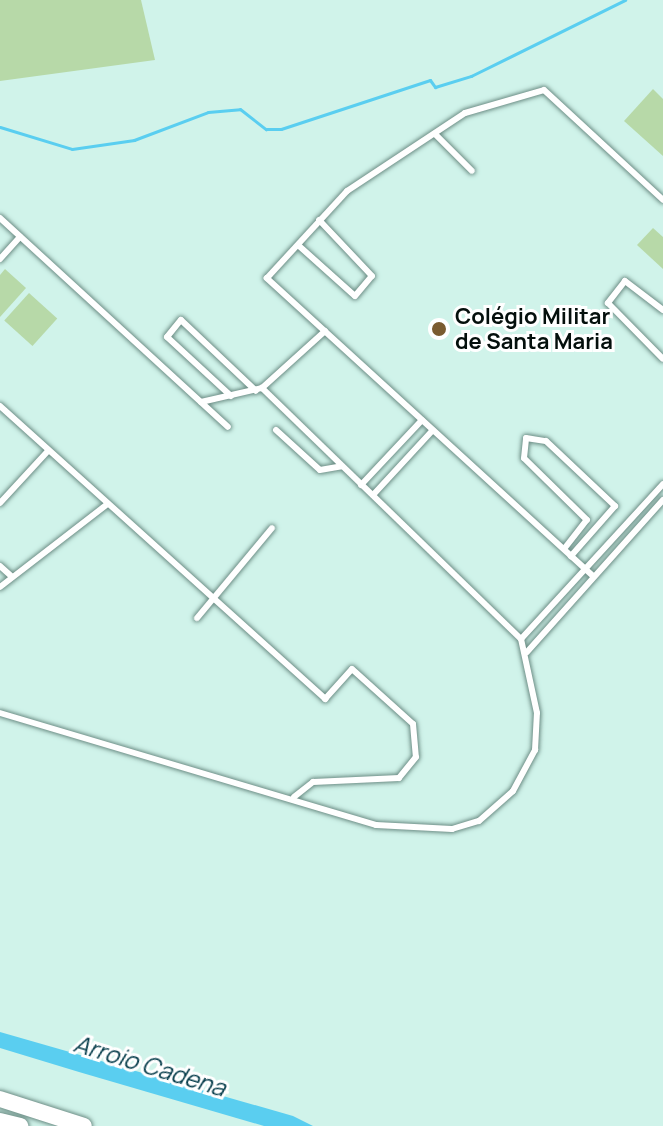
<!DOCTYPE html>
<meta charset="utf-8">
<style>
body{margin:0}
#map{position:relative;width:663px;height:1126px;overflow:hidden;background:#d0f3ea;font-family:Manrope,sans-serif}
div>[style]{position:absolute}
.green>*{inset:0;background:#b7d9a8;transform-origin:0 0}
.water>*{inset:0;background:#5acef0}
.stream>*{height:3px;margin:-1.5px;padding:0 1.5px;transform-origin:1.5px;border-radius:1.5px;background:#5acef0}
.roads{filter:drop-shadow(0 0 2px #6d8e86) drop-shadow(0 0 2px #6d8e86)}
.lane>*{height:6px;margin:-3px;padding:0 3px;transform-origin:3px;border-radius:3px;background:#fff}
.secondary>*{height:16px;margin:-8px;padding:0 8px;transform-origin:8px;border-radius:8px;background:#fff}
.dots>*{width:22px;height:22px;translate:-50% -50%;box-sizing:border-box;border:4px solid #fff;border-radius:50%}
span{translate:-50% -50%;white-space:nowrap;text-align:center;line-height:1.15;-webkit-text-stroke:6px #fff;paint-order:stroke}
.poi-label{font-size:22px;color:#040f0c;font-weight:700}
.left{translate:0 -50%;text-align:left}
.water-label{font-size:24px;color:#063d4b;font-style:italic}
</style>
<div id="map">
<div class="green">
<div style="clip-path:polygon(0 0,141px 0,155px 60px,0 81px)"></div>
<div style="clip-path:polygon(653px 89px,663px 99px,663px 156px,624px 121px)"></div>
<div style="clip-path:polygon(653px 228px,663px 237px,663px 269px,637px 245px)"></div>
<div style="clip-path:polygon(5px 269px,26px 288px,0 317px,0 275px)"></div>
<div style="left:29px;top:293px;width:38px;height:37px;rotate:42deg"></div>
</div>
<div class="water">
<div style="clip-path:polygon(0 1032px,293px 1116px,313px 1126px,264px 1126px,79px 1072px,0 1048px)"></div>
</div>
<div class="stream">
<div style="left:0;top:127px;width:75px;rotate:17deg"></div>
<div style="left:72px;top:149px;width:63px;rotate:-8.3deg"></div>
<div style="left:134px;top:140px;width:79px;rotate:-20.7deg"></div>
<div style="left:208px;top:112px;width:32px;rotate:-5deg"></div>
<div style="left:240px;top:109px;width:33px;rotate:38deg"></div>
<div style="left:266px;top:129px;width:15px"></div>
<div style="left:281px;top:129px;width:157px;rotate:-18.2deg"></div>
<div style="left:430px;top:80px;width:9px;rotate:54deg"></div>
<div style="left:435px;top:87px;width:38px;rotate:-17deg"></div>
<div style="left:471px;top:76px;width:172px;rotate:-26.3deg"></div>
</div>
<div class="roads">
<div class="lane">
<div style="left:435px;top:134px;width:52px;rotate:45deg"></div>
<div style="left:0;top:218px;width:309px;rotate:42.5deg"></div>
<div style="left:298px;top:245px;width:76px;rotate:41.8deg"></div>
<div style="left:355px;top:296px;width:26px;rotate:-50deg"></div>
<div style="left:372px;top:276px;width:77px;rotate:-133.4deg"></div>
<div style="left:0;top:259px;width:30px;rotate:-48deg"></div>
<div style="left:663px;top:310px;width:48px;rotate:-142.7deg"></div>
<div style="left:625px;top:281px;width:28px;rotate:128deg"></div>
<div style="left:608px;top:303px;width:78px;rotate:45.5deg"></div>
<div style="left:231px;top:396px;width:87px;rotate:-137.3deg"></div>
<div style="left:167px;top:337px;width:22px;rotate:-51deg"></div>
<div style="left:181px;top:320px;width:103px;rotate:43.4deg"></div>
<div style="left:201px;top:402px;width:63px;rotate:-12.9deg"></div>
<div style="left:262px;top:388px;width:85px;rotate:-42.1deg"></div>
<div style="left:0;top:406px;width:438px;rotate:42deg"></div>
<div style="left:325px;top:699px;width:40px;rotate:-48deg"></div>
<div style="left:352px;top:669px;width:82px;rotate:42deg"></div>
<div style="left:413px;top:724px;width:33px;rotate:85deg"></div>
<div style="left:416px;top:757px;width:27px;rotate:129deg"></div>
<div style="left:399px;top:778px;width:86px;rotate:177.3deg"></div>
<div style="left:313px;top:782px;width:24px;rotate:142deg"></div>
<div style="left:276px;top:430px;width:59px;rotate:42.3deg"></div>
<div style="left:320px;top:470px;width:22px;rotate:-10deg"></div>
<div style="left:361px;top:485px;width:89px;rotate:-46.8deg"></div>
<div style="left:373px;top:495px;width:88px;rotate:-47.3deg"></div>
<div style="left:0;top:503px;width:71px;rotate:-47.3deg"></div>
<div style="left:564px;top:549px;width:37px;rotate:-52deg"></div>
<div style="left:587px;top:520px;width:88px;rotate:-135.5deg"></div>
<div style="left:524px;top:458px;width:20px;rotate:-84deg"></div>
<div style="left:526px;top:438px;width:20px;rotate:9deg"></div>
<div style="left:546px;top:441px;width:95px;rotate:43.3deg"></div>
<div style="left:615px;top:506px;width:67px;rotate:131.3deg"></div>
<div style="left:0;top:566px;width:15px;rotate:42deg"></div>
<div style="left:593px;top:576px;width:442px;rotate:-137.6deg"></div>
<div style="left:267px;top:278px;width:118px;rotate:-47.4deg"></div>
<div style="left:347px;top:191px;width:141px;rotate:-33.5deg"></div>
<div style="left:465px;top:113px;width:82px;rotate:-16.2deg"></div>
<div style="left:544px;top:90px;width:162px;rotate:42.7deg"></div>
<div style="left:0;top:587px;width:134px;rotate:-37.7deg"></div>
<div style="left:197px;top:618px;width:117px;rotate:-50.2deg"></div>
<div style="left:521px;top:639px;width:210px;rotate:-47.5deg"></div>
<div style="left:527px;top:652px;width:204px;rotate:-48.2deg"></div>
<div style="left:0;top:713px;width:392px;rotate:16.6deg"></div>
<div style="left:376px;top:825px;width:76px;rotate:3deg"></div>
<div style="left:452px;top:829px;width:28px;rotate:-17deg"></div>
<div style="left:479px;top:821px;width:45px;rotate:-41.4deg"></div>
<div style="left:513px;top:791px;width:47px;rotate:-61.8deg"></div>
<div style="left:535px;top:750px;width:37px;rotate:-87deg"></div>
<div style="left:537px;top:713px;width:76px;rotate:-102.2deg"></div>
<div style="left:521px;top:639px;width:361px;rotate:-135.9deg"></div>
</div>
<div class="secondary">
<div style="left:0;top:1099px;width:88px;rotate:17.8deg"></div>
<div style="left:0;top:1121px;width:21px;rotate:14deg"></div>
</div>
</div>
<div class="dots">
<div style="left:439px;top:329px;background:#7a5b30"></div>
</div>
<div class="poi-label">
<span class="left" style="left:455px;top:329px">Colégio Militar<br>de Santa Maria</span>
</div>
<div class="water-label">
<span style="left:150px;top:1065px;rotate:17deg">Arroio Cadena</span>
</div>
</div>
